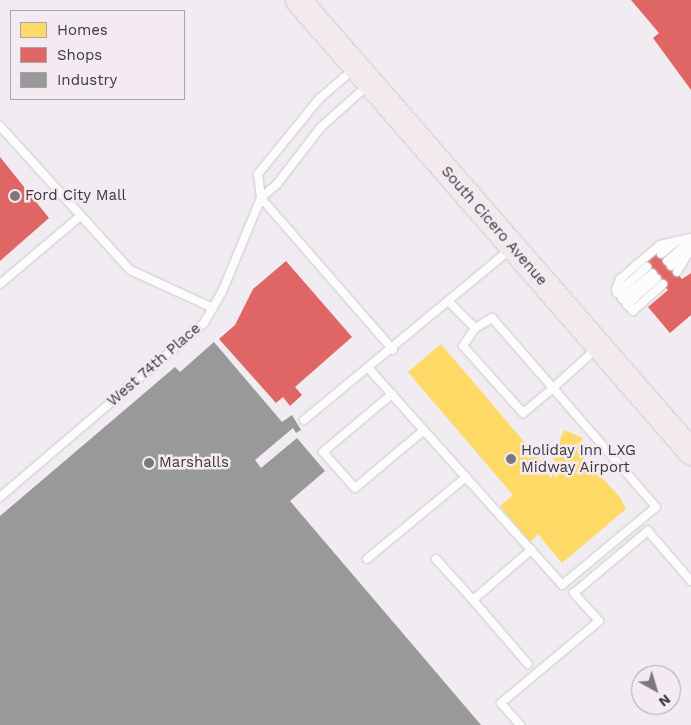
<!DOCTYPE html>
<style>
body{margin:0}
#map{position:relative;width:691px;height:725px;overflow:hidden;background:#f1ecf1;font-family:"Work Sans",sans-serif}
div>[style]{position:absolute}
.homes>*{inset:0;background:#ffd966}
.shops>*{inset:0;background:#e06666}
.industry>*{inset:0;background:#999}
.roads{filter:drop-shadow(0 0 1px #ccc9cc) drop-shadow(0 0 1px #ccc9cc)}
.service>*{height:8px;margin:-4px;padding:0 4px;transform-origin:4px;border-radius:4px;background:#fdfcfd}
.primary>*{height:25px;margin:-12.5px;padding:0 12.5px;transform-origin:12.5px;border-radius:12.5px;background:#f3eaee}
.dots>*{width:14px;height:14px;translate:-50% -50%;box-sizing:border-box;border:2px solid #f3eaf2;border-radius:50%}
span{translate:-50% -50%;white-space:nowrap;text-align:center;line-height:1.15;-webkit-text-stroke:5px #f3eaf2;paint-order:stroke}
.poi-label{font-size:15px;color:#3d393c}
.left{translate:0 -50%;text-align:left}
.street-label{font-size:15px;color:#3d393c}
.legend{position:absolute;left:10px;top:10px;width:175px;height:90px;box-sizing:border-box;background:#f3eaf2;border:1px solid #aaa3a9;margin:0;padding:6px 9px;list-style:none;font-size:15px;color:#3d393c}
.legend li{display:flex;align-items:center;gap:10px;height:25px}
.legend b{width:25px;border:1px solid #aaa3a9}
.north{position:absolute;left:631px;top:665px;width:50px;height:50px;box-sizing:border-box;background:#f3eaf2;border:1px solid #aaa3a9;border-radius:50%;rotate:141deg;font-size:14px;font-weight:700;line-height:20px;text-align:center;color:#3d393c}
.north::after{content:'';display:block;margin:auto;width:18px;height:22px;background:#7c787b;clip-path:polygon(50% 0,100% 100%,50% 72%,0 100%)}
</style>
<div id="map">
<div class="homes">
<div style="clip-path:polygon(441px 344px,548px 470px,564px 430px,583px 438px,577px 452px,619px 496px,626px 509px,562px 563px,538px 534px,530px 542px,500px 506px,513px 495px,408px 372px)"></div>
</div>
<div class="shops">
<div style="clip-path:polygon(631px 0,691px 0,691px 90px,653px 38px,659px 33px)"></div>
<div style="clip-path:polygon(0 157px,49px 218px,0 261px)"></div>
<div style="clip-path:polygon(659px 252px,682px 279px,691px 273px,691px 315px,670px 333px,648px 307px,668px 290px,645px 264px)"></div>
<div style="clip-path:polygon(286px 261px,352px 337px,295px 387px,302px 395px,290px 406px,283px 397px,276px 403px,219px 339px,235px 325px,253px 289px)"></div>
</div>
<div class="industry">
<div style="clip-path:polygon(214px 342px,282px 422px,292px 415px,301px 430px,296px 433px,293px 428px,255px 460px,261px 468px,297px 438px,325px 471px,290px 501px,481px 725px,0 725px,0 516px,175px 367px,180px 372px)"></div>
</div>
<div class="roads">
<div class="service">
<div style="left:0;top:126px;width:194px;rotate:47.9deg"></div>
<div style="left:130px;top:270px;width:91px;rotate:24.6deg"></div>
<div style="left:261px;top:198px;width:201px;rotate:49deg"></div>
<div style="left:261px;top:198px;width:24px;rotate:-97deg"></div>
<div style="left:258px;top:174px;width:97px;rotate:-50.9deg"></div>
<div style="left:319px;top:99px;width:46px;rotate:-40.6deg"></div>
<div style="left:661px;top:254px;width:21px;rotate:-39deg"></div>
<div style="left:667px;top:261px;width:32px;rotate:-41deg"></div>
<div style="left:671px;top:266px;width:26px;rotate:-39deg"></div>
<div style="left:677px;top:272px;width:27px;rotate:-59deg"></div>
<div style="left:0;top:284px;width:102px;rotate:-40.2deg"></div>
<div style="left:663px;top:284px;width:40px;rotate:138deg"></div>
<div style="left:633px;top:311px;width:28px;rotate:-128deg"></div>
<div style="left:616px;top:289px;width:11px;rotate:-68deg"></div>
<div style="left:620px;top:279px;width:52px;rotate:-40.4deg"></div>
<div style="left:660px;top:245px;width:32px;rotate:-13deg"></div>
<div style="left:617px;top:293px;width:40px;rotate:-41deg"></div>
<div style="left:622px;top:299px;width:40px;rotate:-40deg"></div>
<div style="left:449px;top:302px;width:37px;rotate:45deg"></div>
<div style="left:475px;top:328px;width:20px;rotate:-30deg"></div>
<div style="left:492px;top:318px;width:93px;rotate:48.9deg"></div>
<div style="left:553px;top:388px;width:39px;rotate:140deg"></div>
<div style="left:523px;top:413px;width:90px;rotate:-131.8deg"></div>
<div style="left:463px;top:346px;width:22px;rotate:-56deg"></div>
<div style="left:627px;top:305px;width:40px;rotate:-42deg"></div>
<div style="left:370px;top:370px;width:288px;rotate:48.2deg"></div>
<div style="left:562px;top:585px;width:122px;rotate:-39.7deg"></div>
<div style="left:656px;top:507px;width:157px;rotate:-130.9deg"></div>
<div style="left:553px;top:388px;width:58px;rotate:-42.2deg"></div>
<div style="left:392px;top:394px;width:90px;rotate:140deg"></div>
<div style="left:323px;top:452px;width:48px;rotate:48.4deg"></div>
<div style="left:355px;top:488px;width:90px;rotate:-40deg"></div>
<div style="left:304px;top:420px;width:268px;rotate:-39.6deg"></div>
<div style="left:0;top:497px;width:268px;rotate:-40.5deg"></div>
<div style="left:204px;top:323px;width:36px;rotate:-60deg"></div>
<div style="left:222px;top:292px;width:102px;rotate:-67.5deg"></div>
<div style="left:261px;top:198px;width:21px;rotate:-41deg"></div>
<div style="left:277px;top:184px;width:72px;rotate:-52.3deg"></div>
<div style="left:321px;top:127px;width:62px;rotate:-41.7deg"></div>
<div style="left:367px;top:559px;width:129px;rotate:-39.6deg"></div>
<div style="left:436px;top:559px;width:55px;rotate:47.9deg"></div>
<div style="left:528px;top:664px;width:84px;rotate:-130.7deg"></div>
<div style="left:473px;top:600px;width:77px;rotate:-40.8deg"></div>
<div style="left:520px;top:725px;width:29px;rotate:-131deg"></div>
<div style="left:501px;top:703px;width:128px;rotate:-39.9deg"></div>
<div style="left:599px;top:621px;width:38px;rotate:-132deg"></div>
<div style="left:574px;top:593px;width:97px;rotate:-40deg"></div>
<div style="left:648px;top:531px;width:66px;rotate:49.3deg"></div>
</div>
<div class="primary">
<div style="left:298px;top:0;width:599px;rotate:48.99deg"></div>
</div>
</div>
<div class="dots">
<div style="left:15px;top:196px;background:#7c787b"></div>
<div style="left:511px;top:459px;background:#7c787b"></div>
<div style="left:149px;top:463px;background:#7c787b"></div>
</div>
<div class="poi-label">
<span class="left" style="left:25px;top:196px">Ford City Mall</span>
<span class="left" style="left:521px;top:459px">Holiday Inn LXG<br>Midway Airport</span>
<span class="left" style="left:159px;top:463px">Marshalls</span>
</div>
<div class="street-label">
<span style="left:494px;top:226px;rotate:49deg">South Cicero Avenue</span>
<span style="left:154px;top:365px;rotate:-41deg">West 74th Place</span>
</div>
<ul class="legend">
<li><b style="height:14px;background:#ffd966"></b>Homes</li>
<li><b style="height:14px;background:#e06666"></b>Shops</li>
<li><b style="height:14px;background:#999"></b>Industry</li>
</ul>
<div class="north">N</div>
</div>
